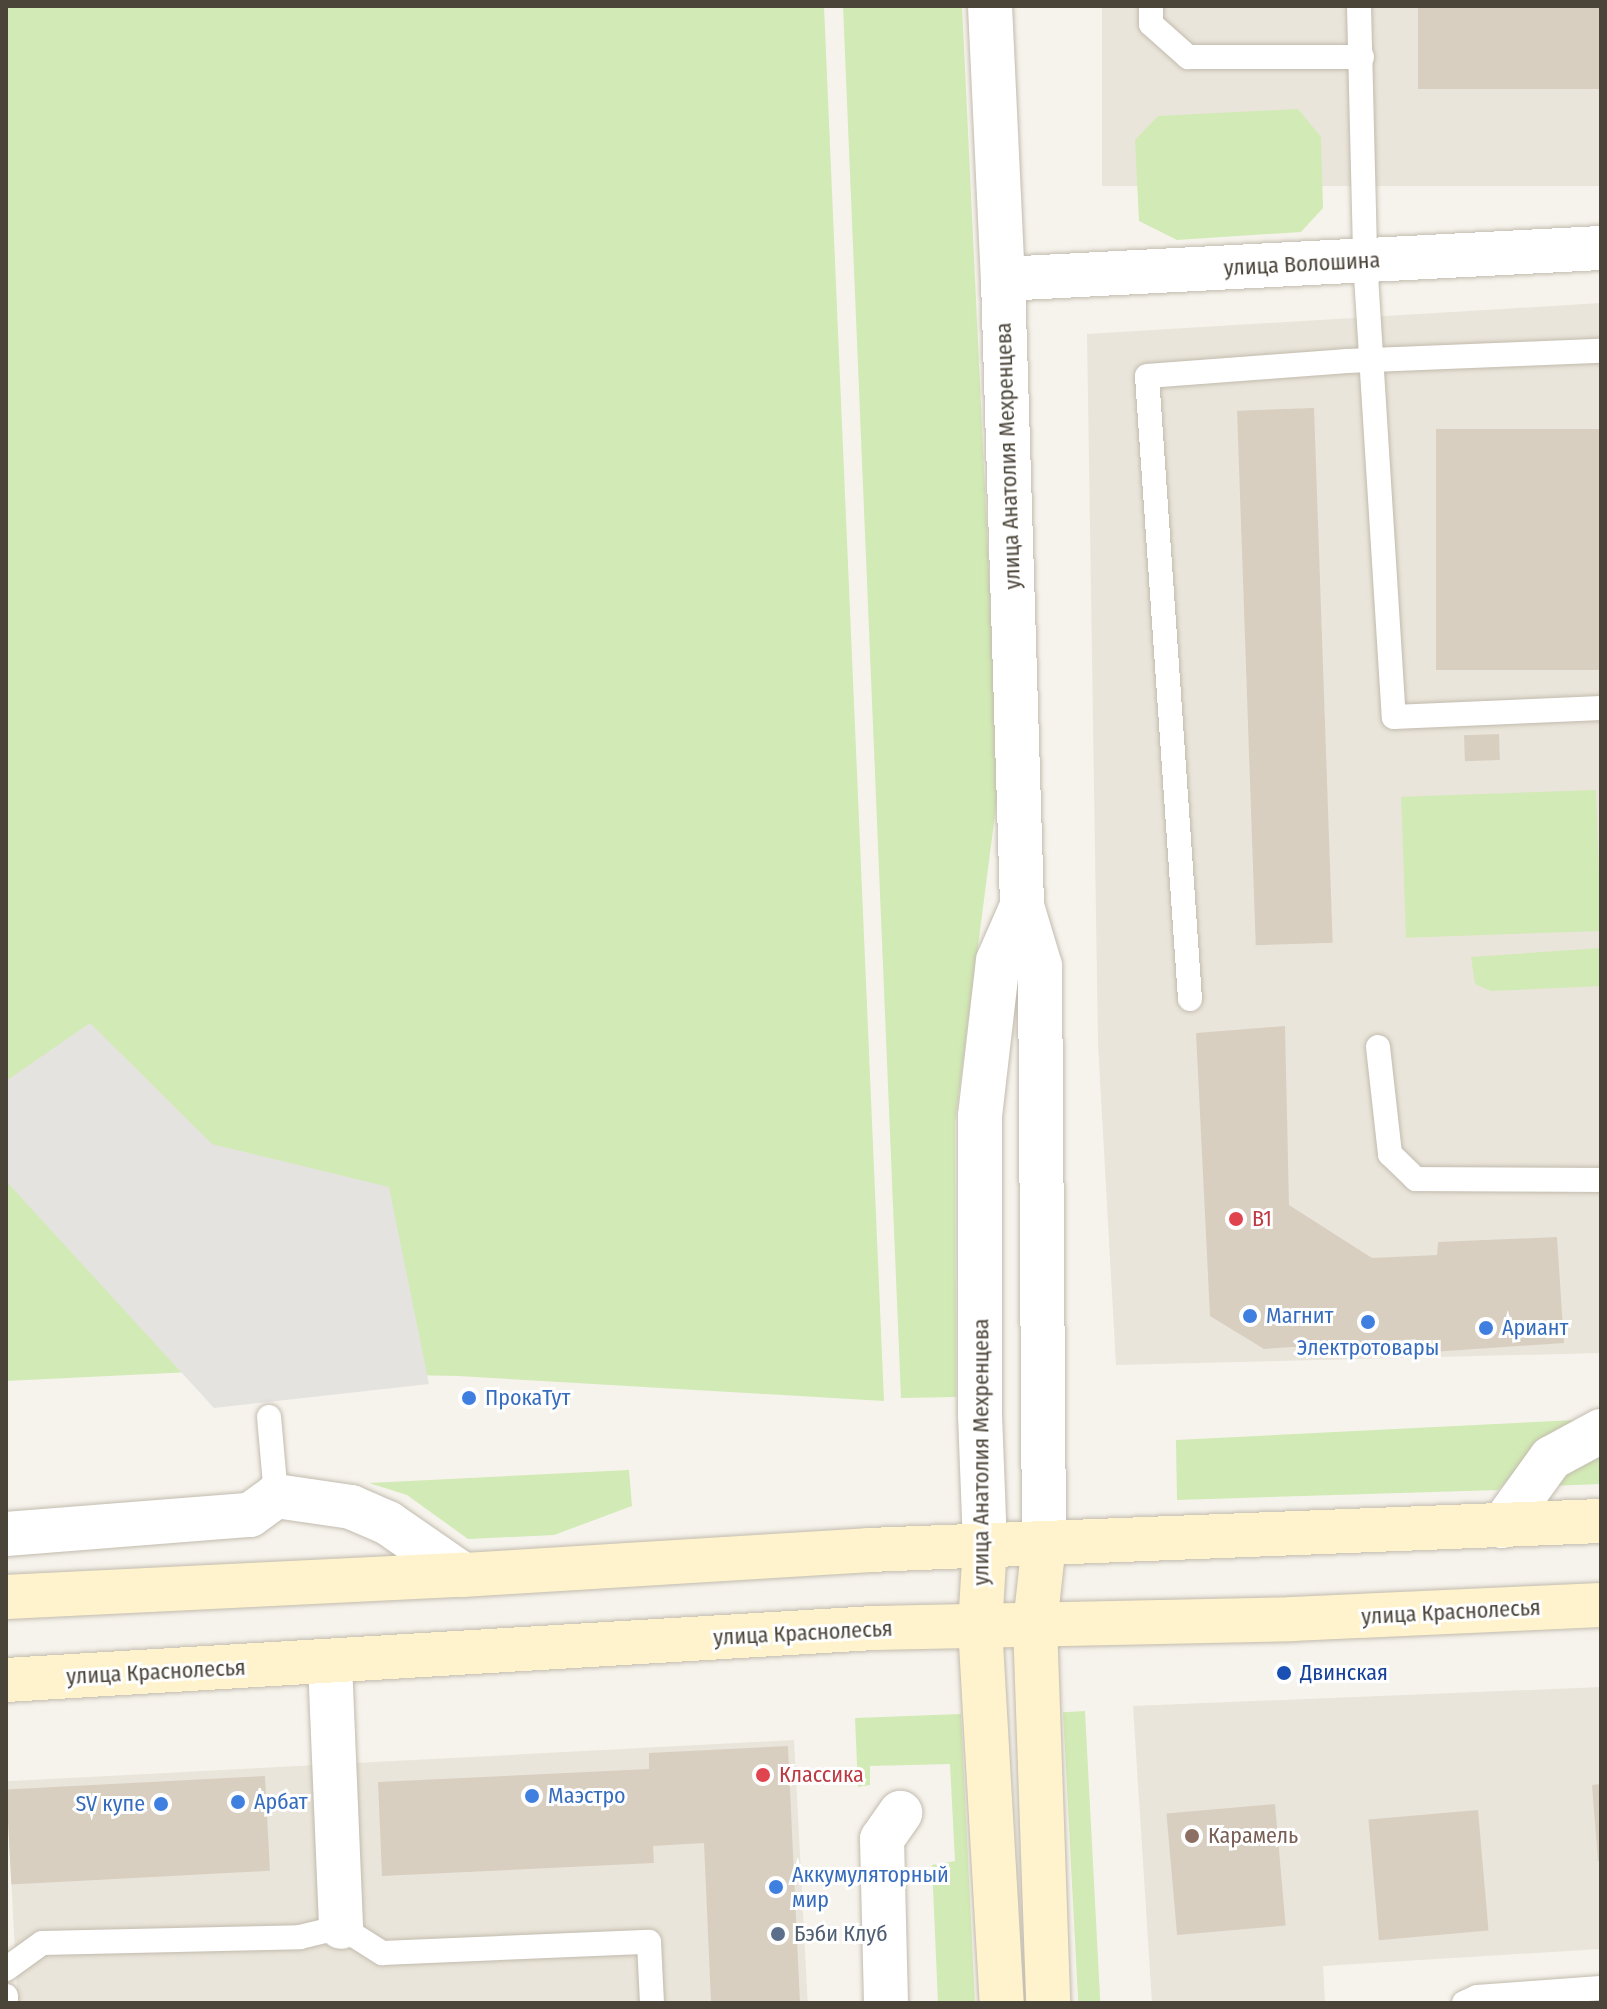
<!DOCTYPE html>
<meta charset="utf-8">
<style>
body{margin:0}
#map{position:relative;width:1607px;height:2009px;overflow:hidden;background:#f6f3ec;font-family:"Fira Sans Condensed",sans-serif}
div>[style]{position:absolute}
.residential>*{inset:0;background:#eae5da;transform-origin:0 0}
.green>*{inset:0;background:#d2eab5;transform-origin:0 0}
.parking>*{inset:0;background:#e5e3e0}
.building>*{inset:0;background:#d8cfc1;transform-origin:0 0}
.roads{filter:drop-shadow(0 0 2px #c2bbae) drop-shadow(0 0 2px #c2bbae)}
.lane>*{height:24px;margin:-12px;padding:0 12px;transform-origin:12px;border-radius:12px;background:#fff}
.street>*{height:44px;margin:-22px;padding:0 22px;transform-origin:22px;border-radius:22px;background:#fff}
.secondary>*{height:44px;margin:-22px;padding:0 22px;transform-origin:22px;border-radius:22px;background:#fff3cd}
.dots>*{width:22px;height:22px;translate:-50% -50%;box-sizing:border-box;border:4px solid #fff;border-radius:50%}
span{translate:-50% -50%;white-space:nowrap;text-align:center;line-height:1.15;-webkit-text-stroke:6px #fff;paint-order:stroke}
.street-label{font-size:22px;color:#4b4439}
.health-label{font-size:22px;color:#be3a42}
.left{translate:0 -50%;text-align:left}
.shop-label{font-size:22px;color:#366cbe}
.right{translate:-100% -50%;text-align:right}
.transit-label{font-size:22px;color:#164399}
.education-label{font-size:22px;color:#785e54}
.service-label{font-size:22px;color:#4e5e75}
.frame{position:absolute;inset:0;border:8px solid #4b4439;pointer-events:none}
</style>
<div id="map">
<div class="residential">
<div style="left:1102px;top:6px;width:499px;height:180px"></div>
<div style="clip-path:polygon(1601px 303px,1601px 1353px,1116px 1365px,1098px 1044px,1087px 334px)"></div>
<div style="clip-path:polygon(1601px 1687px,1601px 1949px,1323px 1966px,1325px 2003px,1152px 2003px,1133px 1706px)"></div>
<div style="left:794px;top:1740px;width:263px;height:789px;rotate:87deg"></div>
</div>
<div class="green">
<div style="clip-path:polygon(6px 6px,824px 6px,884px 1401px,458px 1376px,211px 1371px,6px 1381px)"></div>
<div style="clip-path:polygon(843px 6px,962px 6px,999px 784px,955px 1123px,956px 1397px,901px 1398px)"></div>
<div style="clip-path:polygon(1298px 109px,1321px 137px,1323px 208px,1301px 232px,1177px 240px,1139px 221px,1135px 140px,1158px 116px)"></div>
<div style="left:1596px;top:790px;width:141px;height:195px;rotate:88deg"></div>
<div style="clip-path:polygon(1601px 948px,1601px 986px,1491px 991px,1475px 984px,1471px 957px)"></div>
<div style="clip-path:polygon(1576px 1420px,1534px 1453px,1498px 1490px,1177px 1500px,1176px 1440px)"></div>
<div style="clip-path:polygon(1601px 1449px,1601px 1484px,1549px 1486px)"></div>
<div style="clip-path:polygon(629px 1470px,632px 1506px,554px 1535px,468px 1539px,407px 1495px,369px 1483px)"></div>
<div style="left:1085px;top:1711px;width:292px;height:22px;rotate:87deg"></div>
<div style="clip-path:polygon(961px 1714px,975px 2003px,938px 2003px,932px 1865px,955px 1861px,950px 1764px,870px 1766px,870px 1785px,858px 1787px,855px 1718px)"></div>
</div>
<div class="parking">
<div style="clip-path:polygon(90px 1023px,212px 1144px,389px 1187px,429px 1384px,214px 1408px,6px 1181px,6px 1081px)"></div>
</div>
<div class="building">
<div style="left:1418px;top:6px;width:183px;height:83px"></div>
<div style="left:1314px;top:408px;width:535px;height:77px;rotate:88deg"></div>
<div style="left:1601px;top:429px;width:241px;height:165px;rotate:90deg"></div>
<div style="left:1499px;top:734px;width:26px;height:35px;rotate:88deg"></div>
<div style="clip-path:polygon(1285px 1026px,1289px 1205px,1372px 1258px,1437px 1255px,1438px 1242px,1557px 1237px,1564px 1343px,1417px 1353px,1416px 1339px,1264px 1349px,1210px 1316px,1196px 1033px)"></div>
<div style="clip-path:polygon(788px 1746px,800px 2003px,711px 2003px,704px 1843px,653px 1846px,654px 1863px,382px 1876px,378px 1782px,649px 1769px,649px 1753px)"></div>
<div style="left:265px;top:1776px;width:95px;height:259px;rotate:87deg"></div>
<div style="clip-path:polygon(1601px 1784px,1601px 1861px,1598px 1861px,1592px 1785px)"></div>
<div style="left:1275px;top:1804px;width:122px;height:109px;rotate:85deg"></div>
<div style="left:1478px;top:1810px;width:121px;height:110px;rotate:85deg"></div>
</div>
<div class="roads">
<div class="lane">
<div style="left:1151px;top:6px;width:18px;rotate:90deg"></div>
<div style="left:1151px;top:24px;width:50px;rotate:41.7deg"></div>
<div style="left:1188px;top:57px;width:174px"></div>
<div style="left:1359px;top:6px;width:254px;rotate:88.6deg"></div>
<div style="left:1365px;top:260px;width:458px;rotate:86.4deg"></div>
<div style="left:1394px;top:717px;width:207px;rotate:-2.5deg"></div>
<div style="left:1190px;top:999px;width:624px;rotate:-93.95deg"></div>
<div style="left:1147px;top:376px;width:201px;rotate:-4.3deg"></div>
<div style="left:1347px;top:361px;width:254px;rotate:-2.3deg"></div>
<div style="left:1378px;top:1047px;width:108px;rotate:83.6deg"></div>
<div style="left:1390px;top:1154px;width:36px;rotate:44deg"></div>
<div style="left:1416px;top:1179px;width:185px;rotate:0.3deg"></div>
<div style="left:269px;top:1417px;width:79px;rotate:84.9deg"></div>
<div style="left:6px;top:1969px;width:44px;rotate:-35.8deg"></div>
<div style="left:42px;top:1943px;width:258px;rotate:-1.3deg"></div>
<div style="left:300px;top:1937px;width:42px;rotate:-13.7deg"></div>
<div style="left:341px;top:1927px;width:49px;rotate:32.4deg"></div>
<div style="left:382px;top:1953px;width:267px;rotate:-2.4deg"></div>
<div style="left:649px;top:1942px;width:61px;rotate:87.2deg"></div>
<div style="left:6px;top:1996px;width:7px;rotate:90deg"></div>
<div style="left:1464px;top:2003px;width:14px;rotate:-25deg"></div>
<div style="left:1477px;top:1997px;width:124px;rotate:-4.2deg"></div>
</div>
<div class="street">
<div style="left:990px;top:6px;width:273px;rotate:87.3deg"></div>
<div style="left:1003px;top:279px;width:627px;rotate:88.26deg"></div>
<div style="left:1022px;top:906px;width:63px;rotate:73.3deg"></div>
<div style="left:1040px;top:966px;width:577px;rotate:89.6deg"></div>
<div style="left:1003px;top:279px;width:599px;rotate:-2.97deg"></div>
<div style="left:1502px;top:1526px;width:84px;rotate:-54.2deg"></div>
<div style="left:1551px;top:1458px;width:57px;rotate:-28.4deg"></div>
<div style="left:6px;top:1534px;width:245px;rotate:-4.5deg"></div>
<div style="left:250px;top:1515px;width:32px;rotate:-36deg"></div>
<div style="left:276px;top:1496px;width:76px;rotate:8.3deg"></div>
<div style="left:351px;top:1507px;width:40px;rotate:23.4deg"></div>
<div style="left:388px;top:1523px;width:91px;rotate:34.7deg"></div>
<div style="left:985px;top:1545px;width:132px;rotate:-92.2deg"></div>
<div style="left:980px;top:1413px;width:297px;rotate:-90deg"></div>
<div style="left:980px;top:1116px;width:156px;rotate:-83.4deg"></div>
<div style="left:998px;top:961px;width:60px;rotate:-66.4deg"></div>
<div style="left:330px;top:1663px;width:264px;rotate:87.6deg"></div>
<div style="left:886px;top:2003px;width:164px;rotate:-91.4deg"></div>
<div style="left:882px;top:1839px;width:32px;rotate:-55deg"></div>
</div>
<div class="secondary">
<div style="left:1044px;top:1543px;width:81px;rotate:96.3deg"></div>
<div style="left:1035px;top:1624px;width:379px;rotate:88deg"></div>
<div style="left:985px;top:1545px;width:81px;rotate:93.5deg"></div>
<div style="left:980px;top:1626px;width:378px;rotate:86.7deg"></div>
<div style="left:6px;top:1597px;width:458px;rotate:-2.8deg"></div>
<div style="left:463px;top:1575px;width:407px;rotate:-3.5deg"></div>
<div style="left:869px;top:1550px;width:733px;rotate:-2.27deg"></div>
<div style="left:6px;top:1680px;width:870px;rotate:-3.43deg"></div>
<div style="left:874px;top:1628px;width:418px;rotate:-1.2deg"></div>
<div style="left:1292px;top:1619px;width:309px;rotate:-2.6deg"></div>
</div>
</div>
<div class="dots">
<div style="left:1236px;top:1219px;background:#e0444e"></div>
<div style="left:1250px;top:1316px;background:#3f7fe0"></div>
<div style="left:1368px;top:1322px;background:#3f7fe0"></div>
<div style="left:1486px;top:1328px;background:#3f7fe0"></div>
<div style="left:469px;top:1398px;background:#3f7fe0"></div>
<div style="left:1284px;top:1673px;background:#1a4fb4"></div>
<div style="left:763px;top:1775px;background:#e0444e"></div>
<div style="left:532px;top:1796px;background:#3f7fe0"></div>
<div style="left:238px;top:1802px;background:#3f7fe0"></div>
<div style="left:161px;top:1804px;background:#3f7fe0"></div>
<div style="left:1192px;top:1836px;background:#8d6e63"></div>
<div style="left:776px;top:1887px;background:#3f7fe0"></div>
<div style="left:778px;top:1934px;background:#5c6f8a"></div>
</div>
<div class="street-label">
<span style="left:1302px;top:264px;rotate:-3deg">улица Волошина</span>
<span style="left:1008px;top:456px;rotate:-92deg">улица Анатолия Мехренцева</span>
<span style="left:981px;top:1452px;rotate:-90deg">улица Анатолия Мехренцева</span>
<span style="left:1451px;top:1612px;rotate:-3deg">улица Краснолесья</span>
<span style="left:803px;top:1633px;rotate:-3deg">улица Краснолесья</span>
<span style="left:156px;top:1672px;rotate:-3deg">улица Краснолесья</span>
</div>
<div class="health-label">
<span class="left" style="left:1252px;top:1219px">B1</span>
<span class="left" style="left:779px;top:1775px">Классика</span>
</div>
<div class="shop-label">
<span class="left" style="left:1266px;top:1316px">Магнит</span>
<span class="left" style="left:1502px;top:1328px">Ариант</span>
<span style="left:1368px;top:1348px">Электротовары</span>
<span class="left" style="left:485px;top:1398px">ПрокаТут</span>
<span class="left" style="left:548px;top:1796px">Маэстро</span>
<span class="left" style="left:254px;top:1802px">Арбат</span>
<span class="right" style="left:145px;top:1804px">SV купе</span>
<span class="left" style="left:792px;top:1887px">Аккумуляторный<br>мир</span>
</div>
<div class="transit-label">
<span class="left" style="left:1300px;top:1673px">Двинская</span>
</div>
<div class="education-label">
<span class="left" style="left:1208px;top:1836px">Карамель</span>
</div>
<div class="service-label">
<span class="left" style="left:794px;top:1934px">Бэби Клуб</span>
</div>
<div class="frame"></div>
</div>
